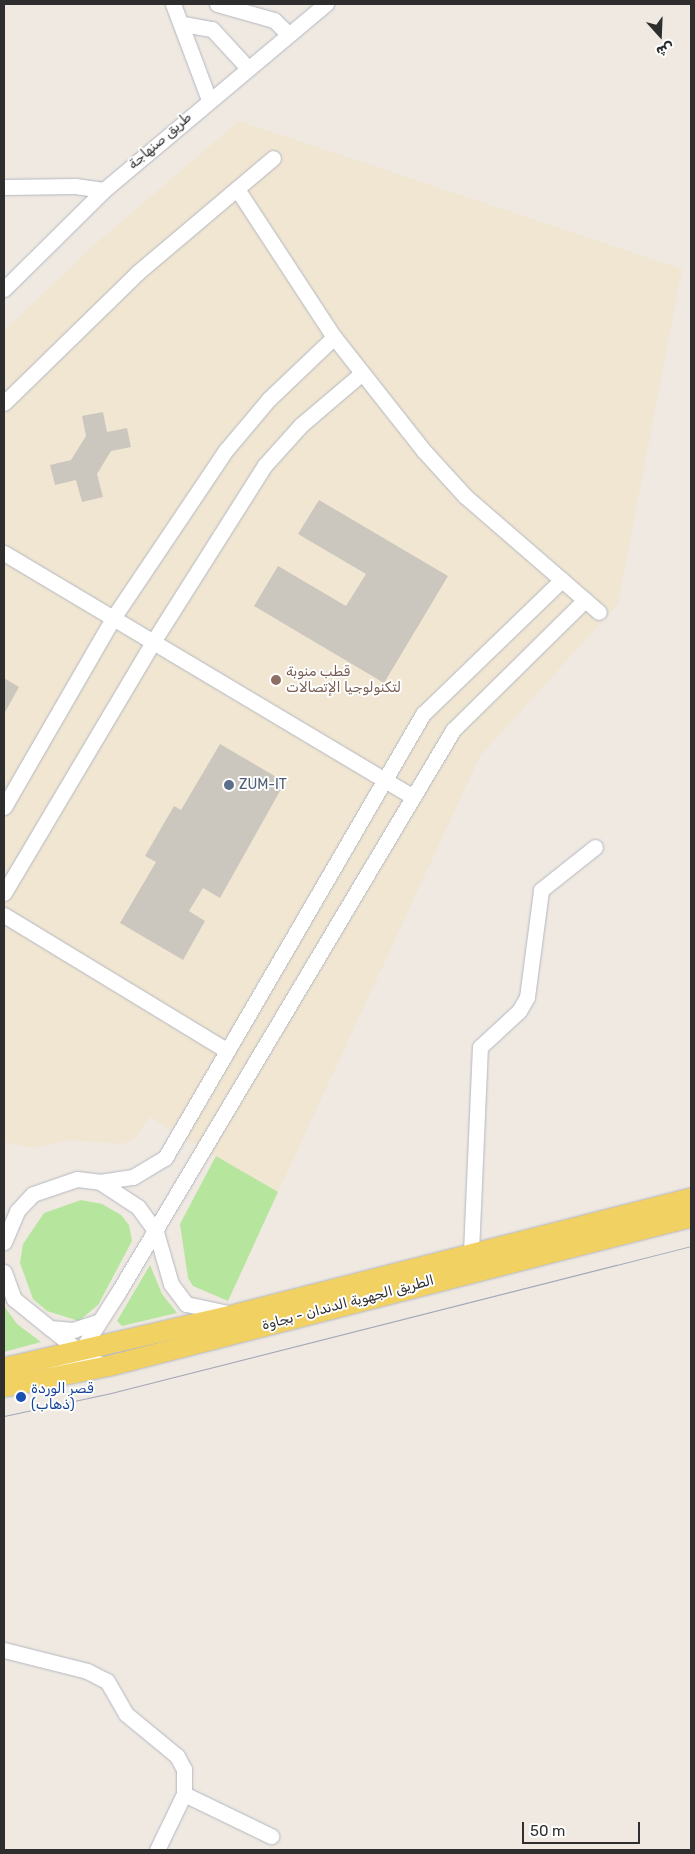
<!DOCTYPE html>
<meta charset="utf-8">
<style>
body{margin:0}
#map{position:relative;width:695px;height:1854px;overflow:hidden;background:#efe9e1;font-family:Rubik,"Noto Sans Arabic",sans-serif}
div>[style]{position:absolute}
.education>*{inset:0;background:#f0e6d1}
.green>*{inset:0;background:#b6e59e}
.building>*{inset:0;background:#cbc7bf}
.roads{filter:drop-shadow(0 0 1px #b4b7c1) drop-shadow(0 0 1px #b4b7c1)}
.minor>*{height:15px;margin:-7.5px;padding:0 7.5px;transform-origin:7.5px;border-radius:7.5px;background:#fff}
.major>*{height:20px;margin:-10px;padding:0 10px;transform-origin:10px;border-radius:10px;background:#f2d163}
.tram>*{height:1px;margin:-0.5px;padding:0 0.5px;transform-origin:0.5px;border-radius:0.5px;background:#a3a6b8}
.dots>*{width:14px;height:14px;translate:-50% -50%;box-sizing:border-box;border:2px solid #fff;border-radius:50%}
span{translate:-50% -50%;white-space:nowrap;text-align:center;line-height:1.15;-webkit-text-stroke:4px #fff;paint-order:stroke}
.street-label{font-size:14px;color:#2e2e2e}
.education-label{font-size:14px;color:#785e54}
.left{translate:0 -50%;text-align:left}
.service-label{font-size:14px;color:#4e5e75}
.transit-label{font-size:14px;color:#164399}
.frame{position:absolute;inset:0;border:5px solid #2e2e2e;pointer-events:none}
.north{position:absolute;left:635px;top:10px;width:50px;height:50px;-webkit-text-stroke:4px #fff;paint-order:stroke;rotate:160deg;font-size:14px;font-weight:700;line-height:20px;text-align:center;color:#2e2e2e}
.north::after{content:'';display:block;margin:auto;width:18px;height:22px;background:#2e2e2e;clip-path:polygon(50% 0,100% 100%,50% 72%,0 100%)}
.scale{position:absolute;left:522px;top:1822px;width:118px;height:22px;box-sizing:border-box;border:2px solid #2e2e2e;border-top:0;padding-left:6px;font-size:15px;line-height:18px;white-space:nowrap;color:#2e2e2e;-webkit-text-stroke:4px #fff;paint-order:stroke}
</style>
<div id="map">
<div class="education">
<i style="clip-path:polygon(239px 121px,682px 269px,618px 604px,480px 756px,278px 1192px,149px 1117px,136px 1138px,122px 1144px,69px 1140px,36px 1148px,4px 1142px,4px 331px,94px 245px)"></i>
</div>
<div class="green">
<i style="clip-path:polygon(216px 1156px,278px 1192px,228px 1301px,193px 1286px,188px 1278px,180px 1224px)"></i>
<i style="clip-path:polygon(81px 1200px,102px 1204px,121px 1215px,129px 1225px,132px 1241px,98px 1305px,79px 1321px,47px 1311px,33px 1299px,20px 1263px,23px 1244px,44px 1213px)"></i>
<i style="clip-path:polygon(150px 1265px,162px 1294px,177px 1313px,122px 1326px,117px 1321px)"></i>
<i style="clip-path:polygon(4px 1306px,17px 1324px,41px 1342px,4px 1352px)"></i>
</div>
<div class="building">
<i style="clip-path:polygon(103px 412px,107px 432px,127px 428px,131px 447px,111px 451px,97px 474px,103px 497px,82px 502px,76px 480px,55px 485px,50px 465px,71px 460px,86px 436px,82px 416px)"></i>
<i style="clip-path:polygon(319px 500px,448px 576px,384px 683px,254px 606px,278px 566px,346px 606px,366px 574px,298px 534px)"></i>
<i style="clip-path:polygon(4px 678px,19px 687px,4px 714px)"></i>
<i style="clip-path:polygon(220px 744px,285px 782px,220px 898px,203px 888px,189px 911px,205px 921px,183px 960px,120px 923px,156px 862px,145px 856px,174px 806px,181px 810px)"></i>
</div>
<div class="roads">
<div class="minor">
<i style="left:173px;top:4px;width:103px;rotate:69.4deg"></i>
<i style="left:217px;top:4px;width:59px;rotate:15.7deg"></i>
<i style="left:274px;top:20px;width:20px;rotate:45deg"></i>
<i style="left:183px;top:24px;width:29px;rotate:10deg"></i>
<i style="left:212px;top:29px;width:52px;rotate:47.4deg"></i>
<i style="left:4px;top:187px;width:71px;rotate:-0.8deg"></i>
<i style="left:75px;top:186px;width:29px;rotate:8deg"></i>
<i style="left:237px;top:189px;width:177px;rotate:56.8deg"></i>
<i style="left:334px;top:337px;width:145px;rotate:51.7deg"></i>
<i style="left:424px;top:451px;width:61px;rotate:47.7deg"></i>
<i style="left:465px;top:496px;width:177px;rotate:40.9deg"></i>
<i style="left:4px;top:289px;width:141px;rotate:-44.7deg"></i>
<i style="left:104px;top:190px;width:290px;rotate:-40deg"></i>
<i style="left:4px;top:403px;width:186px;rotate:-44.3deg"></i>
<i style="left:137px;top:273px;width:178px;rotate:-40.2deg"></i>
<i style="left:4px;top:553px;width:475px;rotate:30.8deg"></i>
<i style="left:4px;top:807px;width:218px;rotate:-60deg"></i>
<i style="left:113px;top:618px;width:202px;rotate:-56.1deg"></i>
<i style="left:226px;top:450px;width:67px;rotate:-49.9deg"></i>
<i style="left:269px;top:399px;width:90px;rotate:-43.6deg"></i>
<i style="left:4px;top:893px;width:292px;rotate:-59.3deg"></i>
<i style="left:153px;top:642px;width:209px;rotate:-57.7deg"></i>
<i style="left:265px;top:465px;width:54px;rotate:-48deg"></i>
<i style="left:301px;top:425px;width:80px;rotate:-40.4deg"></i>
<i style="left:4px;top:915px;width:260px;rotate:31.3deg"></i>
<i style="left:100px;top:1182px;width:33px;rotate:-9deg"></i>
<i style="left:133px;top:1177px;width:37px;rotate:-31deg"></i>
<i style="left:165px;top:1158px;width:514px;rotate:-59.84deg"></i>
<i style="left:423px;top:714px;width:193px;rotate:-44deg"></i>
<i style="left:4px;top:1242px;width:34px;rotate:-67deg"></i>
<i style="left:17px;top:1211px;width:23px;rotate:-47deg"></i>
<i style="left:33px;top:1194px;width:46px;rotate:-18.8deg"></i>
<i style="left:77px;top:1179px;width:23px;rotate:7deg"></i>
<i style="left:100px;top:1182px;width:45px;rotate:33.3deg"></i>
<i style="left:138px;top:1207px;width:31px;rotate:54deg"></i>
<i style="left:156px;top:1232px;width:54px;rotate:73.9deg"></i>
<i style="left:171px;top:1284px;width:25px;rotate:53deg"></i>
<i style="left:186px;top:1304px;width:43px;rotate:12.1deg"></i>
<i style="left:471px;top:1252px;width:205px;rotate:-87.5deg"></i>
<i style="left:480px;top:1047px;width:53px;rotate:-42.7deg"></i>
<i style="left:519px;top:1011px;width:16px;rotate:-60deg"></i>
<i style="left:527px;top:997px;width:108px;rotate:-82.5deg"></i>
<i style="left:541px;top:890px;width:69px;rotate:-38.5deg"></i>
<i style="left:4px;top:1272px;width:29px;rotate:70deg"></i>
<i style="left:14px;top:1299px;width:46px;rotate:38.9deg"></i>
<i style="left:50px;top:1328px;width:23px;rotate:5deg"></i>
<i style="left:73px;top:1330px;width:26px;rotate:-18deg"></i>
<i style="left:50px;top:1328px;width:53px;rotate:38.8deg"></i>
<i style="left:91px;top:1361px;width:19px;rotate:16deg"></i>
<i style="left:51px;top:1375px;width:37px;rotate:-38deg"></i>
<i style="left:80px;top:1352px;width:72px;rotate:-57.4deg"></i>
<i style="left:119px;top:1291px;width:653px;rotate:-59.23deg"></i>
<i style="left:453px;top:730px;width:185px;rotate:-44.6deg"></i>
<i style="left:4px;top:1650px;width:86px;rotate:14.2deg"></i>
<i style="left:87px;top:1671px;width:22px;rotate:27deg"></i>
<i style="left:107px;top:1681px;width:38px;rotate:60deg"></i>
<i style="left:126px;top:1714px;width:66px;rotate:39.5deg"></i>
<i style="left:177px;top:1756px;width:15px;rotate:62deg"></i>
<i style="left:184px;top:1769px;width:25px;rotate:90deg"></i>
<i style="left:184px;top:1794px;width:62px;rotate:115.7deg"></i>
<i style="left:184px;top:1794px;width:97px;rotate:25.8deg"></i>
</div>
<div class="major">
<i style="left:4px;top:1368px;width:239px;rotate:-13deg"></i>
<i style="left:237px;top:1314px;width:469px;rotate:-14.3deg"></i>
<i style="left:4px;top:1387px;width:107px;rotate:-11.3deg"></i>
<i style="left:109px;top:1366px;width:601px;rotate:-14.36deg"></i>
</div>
</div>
<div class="tram">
<i style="left:4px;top:1416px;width:105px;rotate:-12.1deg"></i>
<i style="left:107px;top:1394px;width:602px;rotate:-14.22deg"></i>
</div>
<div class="dots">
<i style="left:276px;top:680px;background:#8d6e63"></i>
<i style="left:229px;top:785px;background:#5c6f8a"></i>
<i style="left:21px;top:1397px;background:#1a4fb4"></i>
</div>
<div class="street-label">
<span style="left:160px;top:141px;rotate:-41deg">طريق صنهاجة</span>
<span style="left:348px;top:1303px;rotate:-15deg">الطريق الجهوية الدندان - بجاوة</span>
</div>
<div class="education-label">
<span class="left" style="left:286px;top:680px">قطب منوبة<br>لتكنولوجيا الإتصالات</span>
</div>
<div class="service-label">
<span class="left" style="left:239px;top:785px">ZUM-IT</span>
</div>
<div class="transit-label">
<span class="left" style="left:31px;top:1397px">قصر الوردة<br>(ذهاب)</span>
</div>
<div class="frame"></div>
<div class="north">ش</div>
<div class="scale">50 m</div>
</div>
